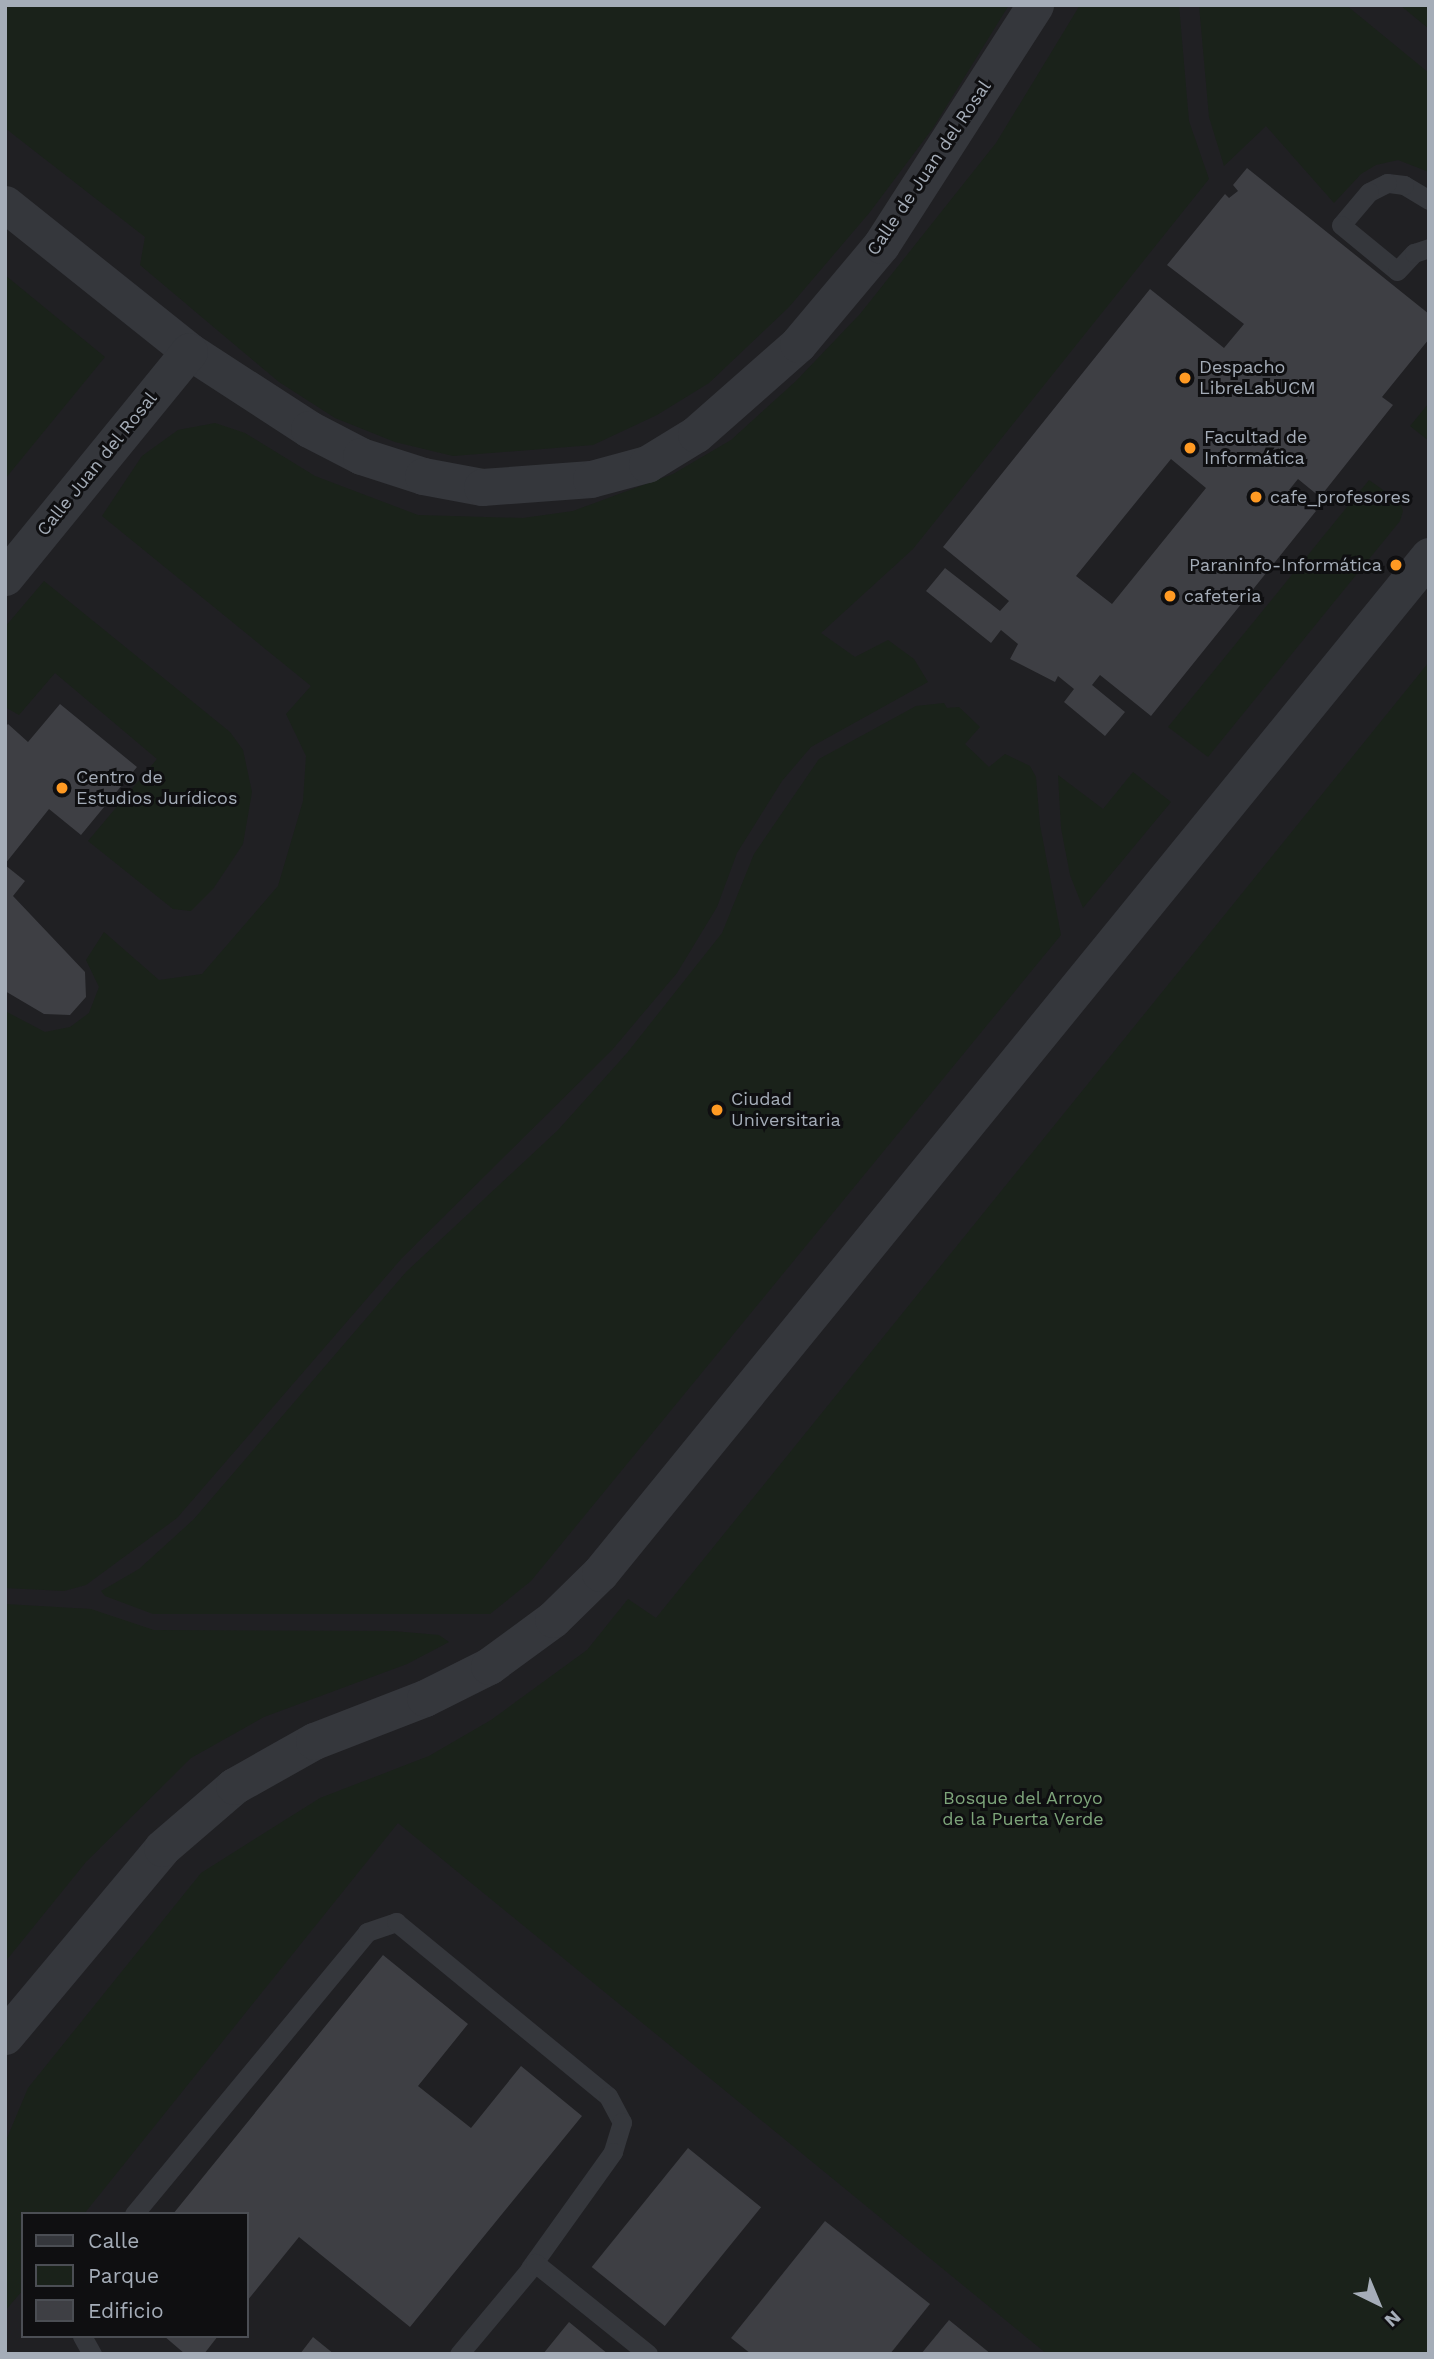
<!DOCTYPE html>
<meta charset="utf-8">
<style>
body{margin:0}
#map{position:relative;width:1434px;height:2359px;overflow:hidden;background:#141416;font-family:"Work Sans",sans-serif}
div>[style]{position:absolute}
.built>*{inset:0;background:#202023}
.green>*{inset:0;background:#1a221a}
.building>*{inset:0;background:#3e3f44;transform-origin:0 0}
.lane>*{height:19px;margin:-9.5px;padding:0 9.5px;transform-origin:9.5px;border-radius:9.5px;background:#35373c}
.street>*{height:37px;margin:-18.5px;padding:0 18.5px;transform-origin:18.5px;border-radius:18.5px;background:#35373c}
.dots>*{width:19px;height:19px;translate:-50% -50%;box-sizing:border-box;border:4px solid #0f0f11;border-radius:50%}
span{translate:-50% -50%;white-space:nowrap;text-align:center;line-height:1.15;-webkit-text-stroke:6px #0f0f11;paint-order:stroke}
.street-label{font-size:18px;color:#a5adb8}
.poi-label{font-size:18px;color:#a5adb8}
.left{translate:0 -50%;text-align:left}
.right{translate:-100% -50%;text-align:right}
.park-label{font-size:18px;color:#7da47a}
.frame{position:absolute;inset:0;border:7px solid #a5adb8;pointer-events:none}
.legend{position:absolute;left:21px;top:2212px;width:228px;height:126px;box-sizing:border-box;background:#0f0f11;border:2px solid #4b4e54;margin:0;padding:9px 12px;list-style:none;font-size:21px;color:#a5adb8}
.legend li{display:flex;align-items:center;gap:14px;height:35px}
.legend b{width:35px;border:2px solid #4b4e54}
.north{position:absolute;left:1343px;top:2268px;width:70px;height:70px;-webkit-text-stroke:5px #0f0f11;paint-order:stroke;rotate:137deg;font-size:19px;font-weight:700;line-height:28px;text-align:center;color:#a5adb8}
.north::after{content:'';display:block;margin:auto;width:24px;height:32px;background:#a5adb8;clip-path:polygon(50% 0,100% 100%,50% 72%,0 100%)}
</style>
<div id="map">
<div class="built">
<i style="clip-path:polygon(evenodd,5px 5px,1429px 5px,1429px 2354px,5px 2354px,5px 5px,23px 2214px,247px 2214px,247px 2336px,23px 2336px,23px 2214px)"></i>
</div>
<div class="green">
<i style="clip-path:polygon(5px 5px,1009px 5px,933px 128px,870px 212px,789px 307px,709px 383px,657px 415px,593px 445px,453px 456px,395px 442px,335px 418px,279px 382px,140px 265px,145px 237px,5px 128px)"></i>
<i style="clip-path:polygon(1080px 5px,1179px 5px,1189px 121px,1209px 179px,913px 549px,821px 633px,855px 657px,888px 640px,914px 659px,928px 682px,811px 747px,782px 781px,737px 853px,717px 907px,677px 973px,612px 1050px,402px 1258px,177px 1518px,86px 1585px,64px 1591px,5px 1588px,5px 1011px,45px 1032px,70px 1027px,89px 1013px,99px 987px,86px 960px,104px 932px,159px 980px,202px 974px,278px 886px,303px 801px,306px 756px,286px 714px,311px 686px,102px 516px,142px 456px,178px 430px,215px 423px,245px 433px,315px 476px,418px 515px,523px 518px,573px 511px,673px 474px,731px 440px,796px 381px,860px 314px,996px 143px)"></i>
<i style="clip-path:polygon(1199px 5px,1346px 5px,1429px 73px,1429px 172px,1398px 160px,1376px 165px,1361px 174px,1334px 203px,1266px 126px,1224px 166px,1209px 117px)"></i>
<i style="clip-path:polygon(1400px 5px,1429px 5px,1429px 29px)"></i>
<i style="clip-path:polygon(5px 275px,105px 357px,5px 479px)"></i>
<i style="clip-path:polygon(1429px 403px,1429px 441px,1410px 426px)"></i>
<i style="clip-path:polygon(1369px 480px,1400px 502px,1403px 511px,1400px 521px,1208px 757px,1168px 727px)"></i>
<i style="clip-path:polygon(44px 581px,230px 732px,243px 750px,252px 792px,243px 844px,213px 889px,191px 911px,173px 909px,88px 841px,157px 759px,55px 673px,19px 715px,5px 707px,5px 627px)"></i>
<i style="clip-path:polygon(1429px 662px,1429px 2354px,1047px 2354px,398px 1823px,84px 2214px,23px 2214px,23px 2290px,5px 2311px,5px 2143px,28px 2088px,201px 1873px,320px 1798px,429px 1756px,491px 1720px,587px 1650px,628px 1599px,656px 1618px)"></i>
<i style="clip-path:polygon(944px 703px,947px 708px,959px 707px,980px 727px,965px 744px,989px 767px,1005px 754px,1030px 766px,1036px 777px,1040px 825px,1061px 935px,531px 1581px,490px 1614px,153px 1614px,105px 1596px,101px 1591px,139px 1569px,194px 1519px,406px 1272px,558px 1130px,627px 1053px,722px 933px,754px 854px,819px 759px,916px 706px)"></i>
<i style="clip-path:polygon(1133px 772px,1171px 802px,1083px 908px,1070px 875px,1061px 828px,1058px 775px,1103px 809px)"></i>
<i style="clip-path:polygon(5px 1604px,91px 1609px,154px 1630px,393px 1631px,439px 1635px,449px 1642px,407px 1664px,264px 1717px,191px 1758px,86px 1862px,5px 1962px)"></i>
</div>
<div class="building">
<i style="clip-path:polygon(evenodd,1247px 168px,1429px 314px,1429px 339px,1382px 397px,1393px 405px,1320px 497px,1298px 479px,1289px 490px,1316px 511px,1151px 716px,1100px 675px,1092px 685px,1125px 712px,1105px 736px,1064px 702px,1074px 689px,1058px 676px,1055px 682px,1010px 659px,1018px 644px,1001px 630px,991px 643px,926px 591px,945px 568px,1000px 611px,1009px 601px,943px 547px,1150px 289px,1224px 348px,1244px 324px,1167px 265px,1225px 194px,1229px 198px,1238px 191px,1233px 185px,1247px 168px,1171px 459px,1206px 488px,1112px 604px,1076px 576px,1171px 459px)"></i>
<i style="clip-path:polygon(60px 704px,137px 767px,81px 835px,49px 809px,5px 864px,5px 727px,8px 724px,28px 742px)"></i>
<i style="clip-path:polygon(5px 865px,25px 881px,13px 896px,85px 972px,86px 997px,70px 1015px,44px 1014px,5px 991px)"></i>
<i style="clip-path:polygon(383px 1955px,468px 2024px,418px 2086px,471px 2128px,521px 2066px,582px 2116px,410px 2327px,299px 2237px,247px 2301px,247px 2214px,173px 2214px)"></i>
<i style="left:688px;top:2148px;width:94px;height:153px;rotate:39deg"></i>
<i style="clip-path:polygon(825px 2221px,930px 2304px,890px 2354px,751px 2354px,731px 2338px)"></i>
<i style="clip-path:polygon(949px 2320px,991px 2354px,921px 2354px)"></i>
<i style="clip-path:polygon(569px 2322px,608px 2354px,543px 2354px)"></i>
<i style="clip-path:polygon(164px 2336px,218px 2336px,204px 2354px,185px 2354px)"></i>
<i style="clip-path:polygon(313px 2337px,334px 2354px,300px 2354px)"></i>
</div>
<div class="lane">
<i style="left:1429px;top:200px;width:29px;rotate:-149deg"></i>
<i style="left:1404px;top:185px;width:17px;rotate:-173deg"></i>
<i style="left:1387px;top:183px;width:20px;rotate:153deg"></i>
<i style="left:1369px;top:192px;width:43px;rotate:130.3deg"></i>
<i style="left:1341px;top:225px;width:72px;rotate:39.4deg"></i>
<i style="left:1397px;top:271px;width:25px;rotate:-47deg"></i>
<i style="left:1414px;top:253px;width:16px;rotate:-18deg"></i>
<i style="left:134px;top:2214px;width:366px;rotate:-50.4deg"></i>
<i style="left:367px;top:1932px;width:31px;rotate:-19deg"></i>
<i style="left:396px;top:1922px;width:274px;rotate:39.4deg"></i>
<i style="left:608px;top:2096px;width:30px;rotate:62deg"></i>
<i style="left:622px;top:2122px;width:31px;rotate:107deg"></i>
<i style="left:613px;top:2152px;width:143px;rotate:125.6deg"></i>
<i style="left:82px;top:2336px;width:21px;rotate:61deg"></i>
<i style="left:459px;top:2354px;width:119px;rotate:-50.1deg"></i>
<i style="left:535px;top:2263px;width:145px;rotate:38.8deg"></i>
</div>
<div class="street">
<i style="left:5px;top:204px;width:236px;rotate:38.6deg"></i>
<i style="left:189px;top:351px;width:143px;rotate:33deg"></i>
<i style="left:309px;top:429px;width:59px;rotate:27.4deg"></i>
<i style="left:361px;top:456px;width:65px;rotate:17.9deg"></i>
<i style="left:423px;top:476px;width:60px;rotate:10.6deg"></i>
<i style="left:482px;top:487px;width:109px;rotate:-4.2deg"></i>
<i style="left:591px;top:479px;width:58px;rotate:-15deg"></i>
<i style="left:647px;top:464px;width:57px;rotate:-31.5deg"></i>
<i style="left:696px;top:434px;width:136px;rotate:-41.4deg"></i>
<i style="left:798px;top:344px;width:129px;rotate:-50deg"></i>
<i style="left:881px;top:245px;width:285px;rotate:-57.3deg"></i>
<i style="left:5px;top:577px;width:291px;rotate:-50.8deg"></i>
<i style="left:5px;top:2036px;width:245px;rotate:-50.1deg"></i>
<i style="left:162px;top:1848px;width:95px;rotate:-40.7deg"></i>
<i style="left:234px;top:1786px;width:92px;rotate:-29.4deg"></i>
<i style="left:314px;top:1741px;width:119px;rotate:-21.2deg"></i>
<i style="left:425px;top:1698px;width:72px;rotate:-26.6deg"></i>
<i style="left:489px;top:1666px;width:79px;rotate:-36.3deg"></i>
<i style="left:553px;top:1619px;width:66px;rotate:-44.4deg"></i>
<i style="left:600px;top:1573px;width:1312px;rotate:-50.82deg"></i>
</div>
<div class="dots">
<i style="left:1185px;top:378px;background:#ff9a23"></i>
<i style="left:1190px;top:448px;background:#ff9a23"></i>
<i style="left:1256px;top:497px;background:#ff9a23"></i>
<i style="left:1396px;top:565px;background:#ff9a23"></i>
<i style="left:1170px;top:596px;background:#ff9a23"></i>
<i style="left:62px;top:788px;background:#ff9a23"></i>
<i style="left:717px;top:1110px;background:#ff9a23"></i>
</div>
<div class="street-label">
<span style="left:929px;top:168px;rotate:-56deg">Calle de Juan del Rosal</span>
<span style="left:97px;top:464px;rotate:-51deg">Calle Juan del Rosal</span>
</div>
<div class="poi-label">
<span class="left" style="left:1199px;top:378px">Despacho<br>LibreLabUCM</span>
<span class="left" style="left:1204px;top:448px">Facultad de<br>Informática</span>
<span class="left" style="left:1270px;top:497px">cafe_profesores</span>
<span class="right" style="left:1382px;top:565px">Paraninfo-Informática</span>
<span class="left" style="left:1184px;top:596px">cafeteria</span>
<span class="left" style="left:76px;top:788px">Centro de<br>Estudios Jurídicos</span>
<span class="left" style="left:731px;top:1110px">Ciudad<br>Universitaria</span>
</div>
<div class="park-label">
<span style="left:1023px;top:1809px">Bosque del Arroyo<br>de la Puerta Verde</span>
</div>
<div class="frame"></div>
<ul class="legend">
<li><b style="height:9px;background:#35373c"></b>Calle</li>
<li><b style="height:19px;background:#1a221a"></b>Parque</li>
<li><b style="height:19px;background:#3e3f44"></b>Edificio</li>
</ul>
<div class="north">N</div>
</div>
